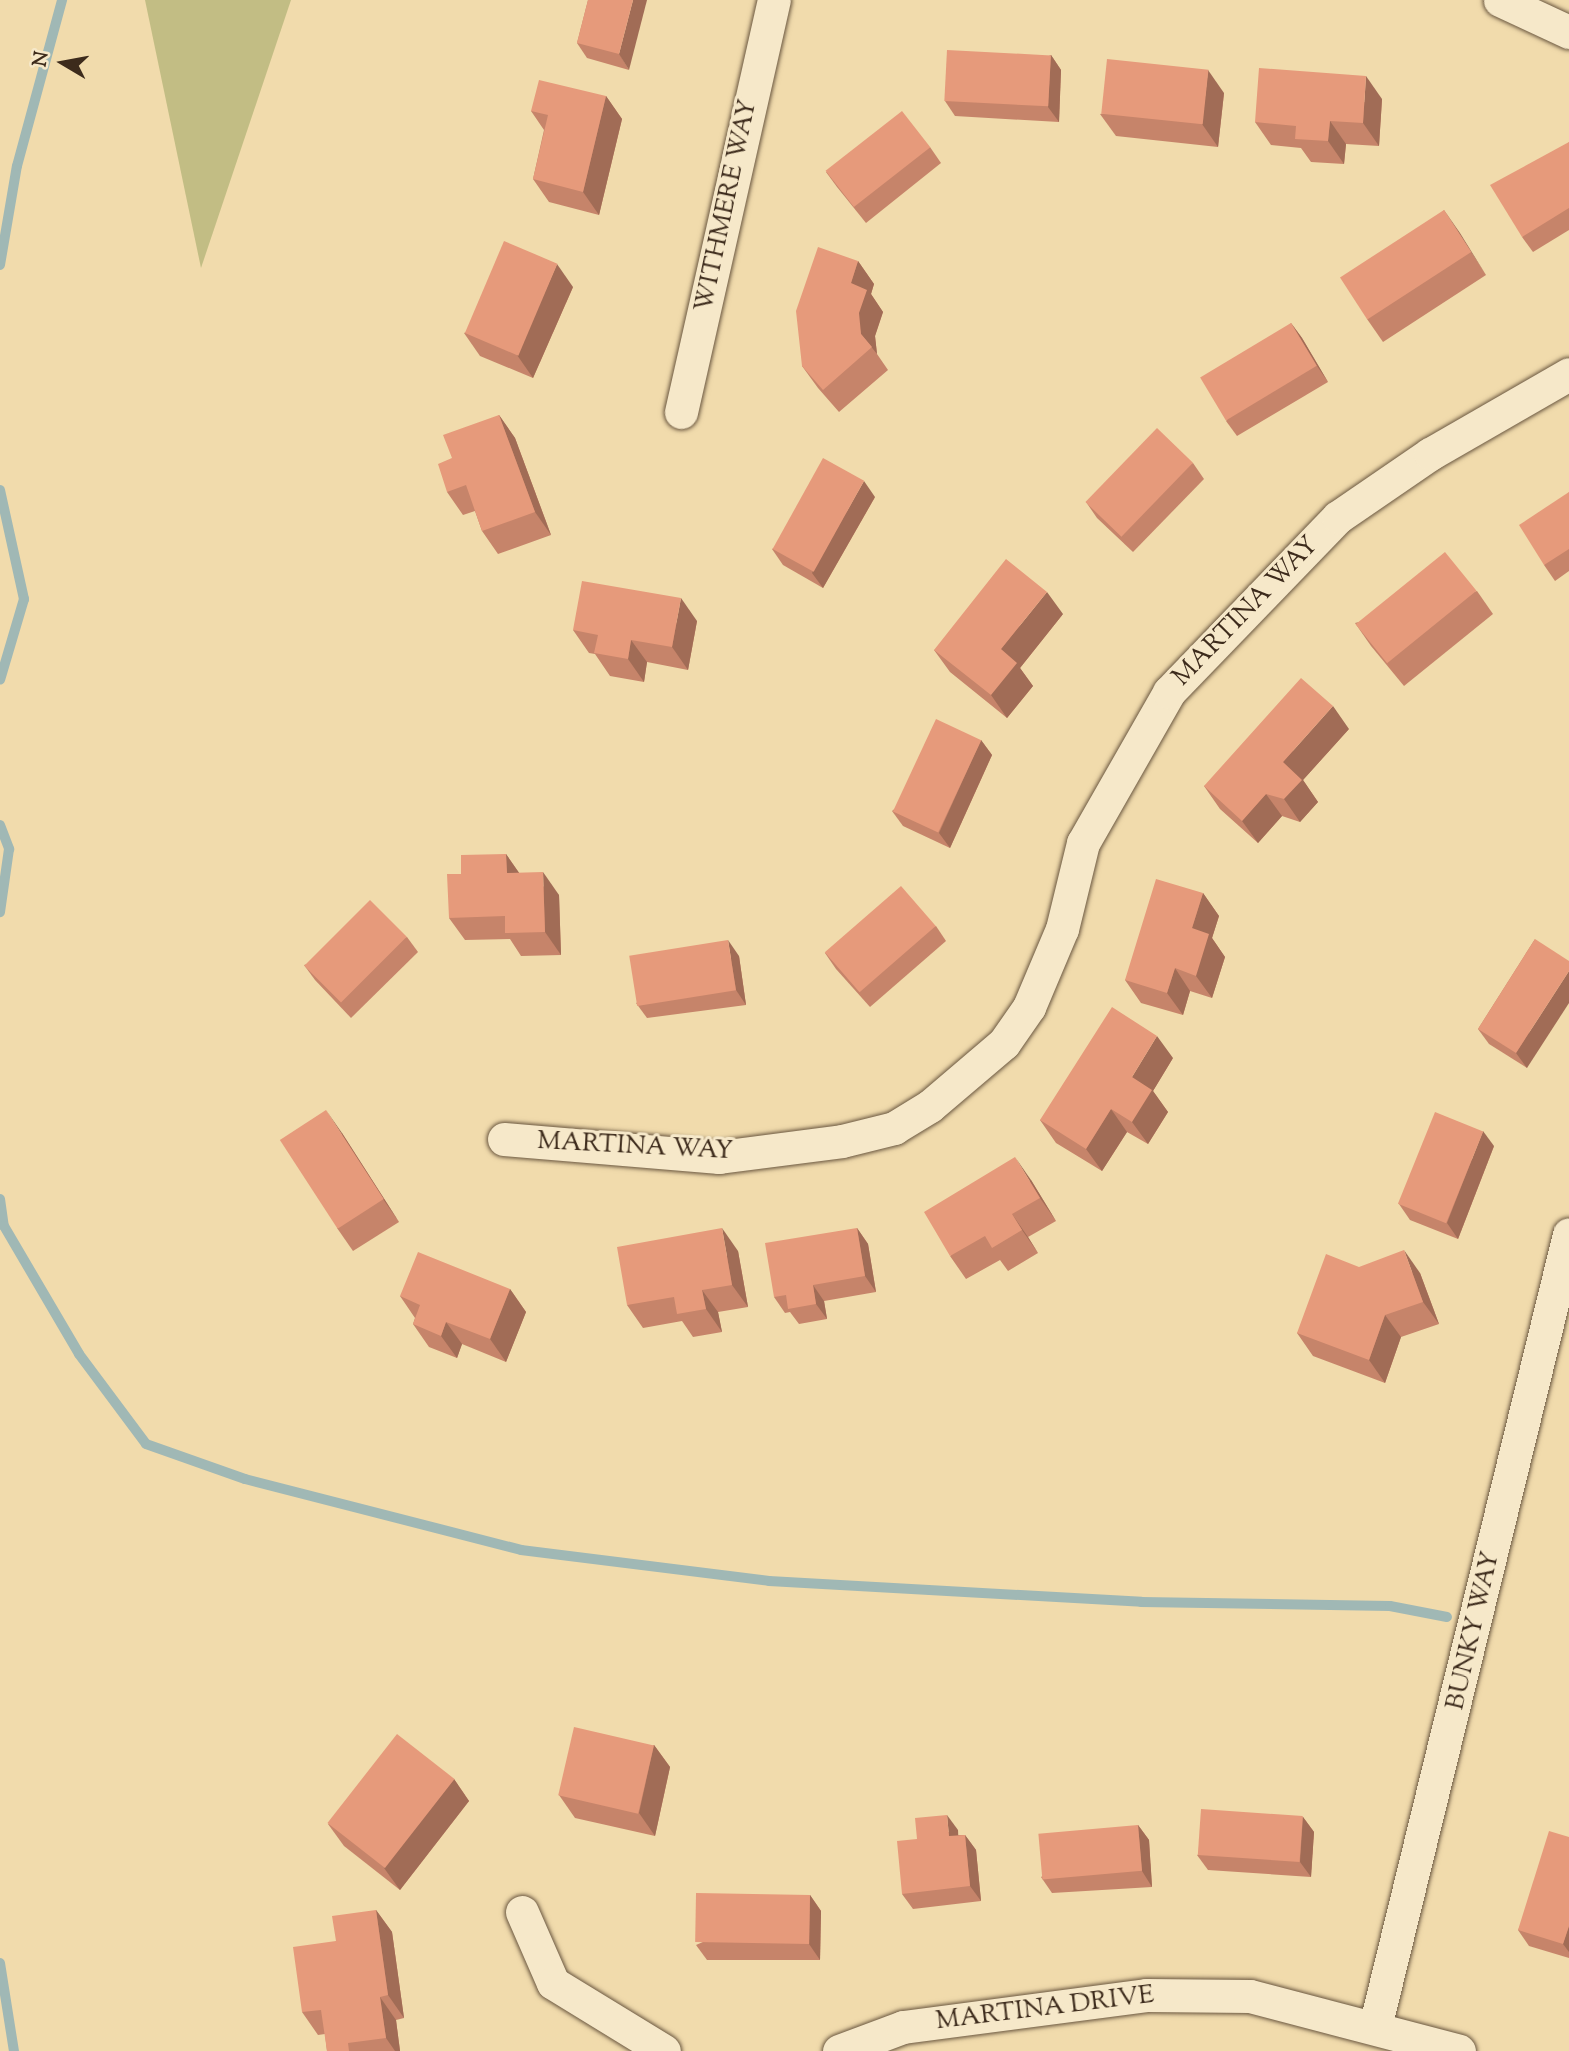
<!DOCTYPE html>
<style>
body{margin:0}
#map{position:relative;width:1569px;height:2051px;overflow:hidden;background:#f1dbac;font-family:"Sorts Mill Goudy",serif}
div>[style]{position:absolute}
.green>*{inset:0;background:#c2bd84}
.stream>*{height:10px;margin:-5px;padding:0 5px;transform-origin:5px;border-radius:5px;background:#a0b8b5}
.roads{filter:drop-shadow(0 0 2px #6a5740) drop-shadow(0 0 2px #6a5740)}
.minor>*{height:33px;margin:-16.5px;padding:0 16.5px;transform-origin:16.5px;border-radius:16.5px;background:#f6e8c9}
.wall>*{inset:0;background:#c6846a}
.shaded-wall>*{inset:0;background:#a16c56}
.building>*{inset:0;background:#e69a7b;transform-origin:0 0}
span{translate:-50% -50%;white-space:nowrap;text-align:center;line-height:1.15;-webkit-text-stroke:6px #f6e8c9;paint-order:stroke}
.street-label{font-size:26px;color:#3d2b1c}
.north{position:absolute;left:28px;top:28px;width:70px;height:70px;-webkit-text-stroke:5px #f6e8c9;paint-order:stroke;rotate:280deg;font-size:19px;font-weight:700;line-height:28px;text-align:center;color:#3d2b1c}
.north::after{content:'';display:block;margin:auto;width:24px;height:32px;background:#3d2b1c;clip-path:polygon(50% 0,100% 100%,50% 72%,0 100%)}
</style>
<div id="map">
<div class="green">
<i style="clip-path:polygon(145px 0,291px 0,201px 268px)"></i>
</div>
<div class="stream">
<i style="left:0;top:265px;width:100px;rotate:-80.3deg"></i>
<i style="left:17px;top:166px;width:172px;rotate:-74.8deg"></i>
<i style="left:0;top:490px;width:112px;rotate:77.6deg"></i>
<i style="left:24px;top:599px;width:84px;rotate:106.5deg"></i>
<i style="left:0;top:825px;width:26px;rotate:69deg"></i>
<i style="left:9px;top:849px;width:64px;rotate:98.1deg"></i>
<i style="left:0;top:1199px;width:27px;rotate:82deg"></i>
<i style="left:4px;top:1226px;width:148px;rotate:59.6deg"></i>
<i style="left:79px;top:1354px;width:112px;rotate:53.3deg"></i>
<i style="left:146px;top:1444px;width:105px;rotate:19.5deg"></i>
<i style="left:245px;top:1479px;width:285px;rotate:14.4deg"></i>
<i style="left:521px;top:1550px;width:250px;rotate:7.1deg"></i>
<i style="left:769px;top:1581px;width:373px;rotate:3.2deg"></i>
<i style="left:1141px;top:1602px;width:249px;rotate:0.9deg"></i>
<i style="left:1390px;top:1606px;width:58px;rotate:10.9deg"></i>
<i style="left:0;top:1963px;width:89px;rotate:81deg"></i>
</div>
<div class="roads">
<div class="minor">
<i style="left:1500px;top:0;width:76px;rotate:24.9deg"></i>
<i style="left:681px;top:412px;width:422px;rotate:-77.3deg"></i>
<i style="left:504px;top:1139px;width:216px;rotate:4.8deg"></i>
<i style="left:719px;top:1157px;width:124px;rotate:-7.4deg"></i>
<i style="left:842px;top:1141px;width:54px;rotate:-14deg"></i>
<i style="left:894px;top:1128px;width:42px;rotate:-31.4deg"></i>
<i style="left:930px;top:1106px;width:97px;rotate:-40.4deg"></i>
<i style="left:1004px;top:1043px;width:44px;rotate:-55.2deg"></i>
<i style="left:1029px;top:1007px;width:85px;rotate:-67.1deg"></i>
<i style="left:1062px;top:929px;width:89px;rotate:-76.3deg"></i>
<i style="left:1083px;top:843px;width:174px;rotate:-60.3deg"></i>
<i style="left:1169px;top:692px;width:243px;rotate:-46deg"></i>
<i style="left:1338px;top:517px;width:112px;rotate:-34.4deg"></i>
<i style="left:1430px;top:454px;width:160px;rotate:-29.9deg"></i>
<i style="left:522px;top:1912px;width:77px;rotate:66.4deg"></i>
<i style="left:553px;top:1983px;width:130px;rotate:31.5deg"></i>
<i style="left:1375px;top:2027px;width:816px;rotate:-76.25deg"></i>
<i style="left:839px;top:2051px;width:68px;rotate:-20.6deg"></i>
<i style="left:903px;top:2027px;width:245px;rotate:-7.5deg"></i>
<i style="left:1146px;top:1995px;width:104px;rotate:0.6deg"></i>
<i style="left:1250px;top:1996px;width:216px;rotate:14.7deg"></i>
</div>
</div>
<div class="wall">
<i style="clip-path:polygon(588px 0,629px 70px,587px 58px,577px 43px)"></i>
<i style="clip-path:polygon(1051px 55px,1061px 70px,1059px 122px,955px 116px,945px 101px)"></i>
<i style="clip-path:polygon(1224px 93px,1218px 147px,1116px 136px,1100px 114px)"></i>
<i style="clip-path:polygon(606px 96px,622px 119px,599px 215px,549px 202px,533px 179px,544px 130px,531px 111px)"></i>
<i style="clip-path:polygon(1382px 99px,1379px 146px,1346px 144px,1344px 164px,1311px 162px,1301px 148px,1271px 145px,1255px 122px)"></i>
<i style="clip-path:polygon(1569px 142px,1569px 230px,1533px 252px,1522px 237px)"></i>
<i style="clip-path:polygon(930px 147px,941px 163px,866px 223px,837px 187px,826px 172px)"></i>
<i style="clip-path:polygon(1444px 210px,1486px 275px,1383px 342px,1367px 319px)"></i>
<i style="clip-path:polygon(858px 261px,874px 284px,871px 294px,883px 312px,875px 336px,877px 354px,888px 370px,839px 412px,818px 388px,802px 366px)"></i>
<i style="clip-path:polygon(573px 287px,533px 378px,480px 356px,464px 333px)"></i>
<i style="clip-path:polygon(1291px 323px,1302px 338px,1328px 382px,1237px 436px,1226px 421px)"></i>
<i style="clip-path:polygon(499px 415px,515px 438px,551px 535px,498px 554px,482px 531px,475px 511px,463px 515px,447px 492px,452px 458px)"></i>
<i style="clip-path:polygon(1193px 463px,1204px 479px,1133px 552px,1097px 518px,1086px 502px)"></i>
<i style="clip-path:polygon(1569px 492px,1569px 571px,1555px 581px,1544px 565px)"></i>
<i style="clip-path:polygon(875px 497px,823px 588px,783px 565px,772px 549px)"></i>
<i style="clip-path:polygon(1477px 591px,1493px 614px,1404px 686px,1371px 646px,1355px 623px)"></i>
<i style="clip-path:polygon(1063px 614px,1020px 668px,1033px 686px,1007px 718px,950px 672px,934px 650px)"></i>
<i style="clip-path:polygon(697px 621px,688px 670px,647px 662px,644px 682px,610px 676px,595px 654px,589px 653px,573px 630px)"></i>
<i style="clip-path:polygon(1349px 729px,1303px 780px,1318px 802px,1300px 822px,1282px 816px,1258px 843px,1220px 809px,1204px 786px)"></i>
<i style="clip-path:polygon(981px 740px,992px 755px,950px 848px,903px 826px,892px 811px)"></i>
<i style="clip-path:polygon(506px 854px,519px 873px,559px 895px,561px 955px,521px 956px,510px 939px,465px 940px,449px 918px,461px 874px)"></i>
<i style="clip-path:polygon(1203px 893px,1219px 916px,1212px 938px,1225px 957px,1212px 998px,1190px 991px,1183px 1015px,1141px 1003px,1125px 980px)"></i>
<i style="clip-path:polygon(936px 926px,946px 941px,870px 1007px,836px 969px,825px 953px)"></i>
<i style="clip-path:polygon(407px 937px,418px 952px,351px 1018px,315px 980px,304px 965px)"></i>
<i style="clip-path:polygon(1535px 939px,1527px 1068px,1489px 1044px,1478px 1029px)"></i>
<i style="clip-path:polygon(739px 956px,746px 1005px,647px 1018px,636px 1003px)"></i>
<i style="clip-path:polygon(1173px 1058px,1153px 1091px,1168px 1112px,1148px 1144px,1127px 1132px,1102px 1171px,1056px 1143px,1040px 1120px)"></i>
<i style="clip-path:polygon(342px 1133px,399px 1222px,353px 1251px,337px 1228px)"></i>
<i style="clip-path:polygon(1494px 1146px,1458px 1239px,1410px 1220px,1399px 1204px)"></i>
<i style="clip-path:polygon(1031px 1180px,1056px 1221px,1028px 1237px,1038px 1253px,1008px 1271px,1000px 1260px,966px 1279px,950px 1256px)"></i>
<i style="clip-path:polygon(857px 1228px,868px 1244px,876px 1292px,824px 1301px,827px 1319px,799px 1324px,790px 1312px,785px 1313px,774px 1297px)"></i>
<i style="clip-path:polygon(738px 1251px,748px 1307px,718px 1312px,722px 1332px,693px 1337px,682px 1321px,643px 1328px,627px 1305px)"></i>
<i style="clip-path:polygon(1359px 1267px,1420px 1273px,1439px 1324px,1401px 1337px,1385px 1383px,1313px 1356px,1297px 1333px)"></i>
<i style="clip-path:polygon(510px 1289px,526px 1312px,506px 1362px,462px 1344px,457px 1358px,429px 1347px,413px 1324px,415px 1318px,400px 1296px)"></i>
<i style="clip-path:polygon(654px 1745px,670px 1767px,655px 1836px,575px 1818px,559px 1795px)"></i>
<i style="clip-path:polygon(454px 1779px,469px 1801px,400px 1890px,344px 1846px,328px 1824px)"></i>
<i style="clip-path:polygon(1303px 1817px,1314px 1832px,1311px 1877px,1208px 1870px,1197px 1855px)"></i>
<i style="clip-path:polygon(1138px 1825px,1149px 1840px,1152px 1887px,1052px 1893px,1041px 1877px)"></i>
<i style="clip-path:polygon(958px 1830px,958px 1835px,965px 1835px,976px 1850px,981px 1901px,913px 1909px,902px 1894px,917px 1839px)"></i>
<i style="clip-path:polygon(1569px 1837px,1569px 1958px,1529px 1946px,1518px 1930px)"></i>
<i style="clip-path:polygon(810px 1895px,821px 1911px,820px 1960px,707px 1960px,696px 1945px)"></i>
<i style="clip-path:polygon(376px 1910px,392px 1932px,404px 2018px,396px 2020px,400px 2051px,327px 2051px,325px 2034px,318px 2035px,302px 2012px,336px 1941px)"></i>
</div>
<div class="shaded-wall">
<i style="clip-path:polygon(633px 0,647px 0,629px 70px,619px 54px)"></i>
<i style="clip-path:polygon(1051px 55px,1061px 70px,1059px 122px,1048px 107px)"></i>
<i style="clip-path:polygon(1208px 70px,1224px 93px,1218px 147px,1202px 124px)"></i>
<i style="clip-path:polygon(1366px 76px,1382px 99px,1379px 146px,1363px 123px)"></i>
<i style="clip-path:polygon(606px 96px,622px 119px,599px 215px,583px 192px)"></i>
<i style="clip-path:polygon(1330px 121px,1346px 144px,1344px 164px,1328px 141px)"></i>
<i style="clip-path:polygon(1444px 210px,1460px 233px,1486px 275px,1471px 252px)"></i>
<i style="clip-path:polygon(858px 261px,874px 284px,871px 294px,883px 312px,875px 336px,877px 354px,861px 334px,851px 283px)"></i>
<i style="clip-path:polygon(557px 264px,573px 287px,533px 378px,517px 355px)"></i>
<i style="clip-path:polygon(1291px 323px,1302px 338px,1328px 382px,1317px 366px)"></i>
<i style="clip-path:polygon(499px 415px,515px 438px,551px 535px,535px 512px)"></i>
<i style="clip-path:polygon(864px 481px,875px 497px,823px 588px,812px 573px)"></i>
<i style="clip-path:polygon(1047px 592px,1063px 614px,1020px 668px,1033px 686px,1007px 718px,991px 695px,1001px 649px)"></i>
<i style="clip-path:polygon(681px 598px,697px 621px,688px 670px,672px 647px)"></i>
<i style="clip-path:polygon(631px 640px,647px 662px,644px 682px,628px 659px)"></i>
<i style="clip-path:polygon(1333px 706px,1349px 729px,1303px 780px,1318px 802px,1300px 822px,1284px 799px,1283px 762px)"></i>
<i style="clip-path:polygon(981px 740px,992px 755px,950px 848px,939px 833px)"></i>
<i style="clip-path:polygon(1266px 794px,1282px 816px,1258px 843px,1242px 821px)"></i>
<i style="clip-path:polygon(506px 854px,522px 877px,507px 873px)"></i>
<i style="clip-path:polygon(543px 872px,559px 895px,561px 955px,545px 932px)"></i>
<i style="clip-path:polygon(1203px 893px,1219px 916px,1212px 938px,1225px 957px,1212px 998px,1196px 976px,1192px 928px)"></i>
<i style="clip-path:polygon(728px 940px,739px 956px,746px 1005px,736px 990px)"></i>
<i style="clip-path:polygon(1175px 968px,1190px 991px,1183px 1015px,1167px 993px)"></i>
<i style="clip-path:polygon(1569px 971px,1569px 1003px,1527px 1068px,1516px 1053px)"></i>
<i style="clip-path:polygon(1157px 1036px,1173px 1058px,1153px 1091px,1168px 1112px,1148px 1144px,1132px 1122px,1132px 1077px)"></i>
<i style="clip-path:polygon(1111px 1109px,1127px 1132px,1102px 1171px,1086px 1149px)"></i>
<i style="clip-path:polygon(326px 1110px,342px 1133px,399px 1222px,383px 1199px)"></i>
<i style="clip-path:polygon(1483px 1131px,1494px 1146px,1458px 1239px,1447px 1223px)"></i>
<i style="clip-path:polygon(1015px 1157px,1031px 1180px,1056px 1221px,1040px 1198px)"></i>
<i style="clip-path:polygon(1012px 1214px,1028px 1237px,1038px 1253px,1022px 1230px)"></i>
<i style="clip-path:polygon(722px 1228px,738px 1251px,748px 1307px,732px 1285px)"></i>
<i style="clip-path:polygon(857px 1228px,868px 1244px,876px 1292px,865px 1276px)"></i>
<i style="clip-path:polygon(1404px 1250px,1420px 1273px,1439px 1324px,1423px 1302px)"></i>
<i style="clip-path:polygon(813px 1285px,824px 1301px,827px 1319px,816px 1304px)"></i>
<i style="clip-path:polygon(510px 1289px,526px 1312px,506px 1362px,490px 1339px)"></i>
<i style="clip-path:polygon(702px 1290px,718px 1312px,722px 1332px,706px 1309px)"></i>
<i style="clip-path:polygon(1385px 1315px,1401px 1337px,1385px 1383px,1369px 1360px)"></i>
<i style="clip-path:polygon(446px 1322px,462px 1344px,457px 1358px,441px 1336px)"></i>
<i style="clip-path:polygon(654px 1745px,670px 1767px,655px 1836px,639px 1813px)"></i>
<i style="clip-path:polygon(454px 1779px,469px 1801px,400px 1890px,384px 1868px)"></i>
<i style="clip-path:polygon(947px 1815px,958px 1830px,959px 1851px,949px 1836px)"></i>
<i style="clip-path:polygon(1303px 1817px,1314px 1832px,1311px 1877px,1300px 1862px)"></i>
<i style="clip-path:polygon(1138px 1825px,1149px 1840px,1152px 1887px,1142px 1871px)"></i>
<i style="clip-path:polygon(965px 1835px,976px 1850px,981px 1901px,970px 1886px)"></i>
<i style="clip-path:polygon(810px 1895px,821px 1911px,820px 1960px,809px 1944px)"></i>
<i style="clip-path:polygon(376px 1910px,392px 1932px,404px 2018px,388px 1995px)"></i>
<i style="clip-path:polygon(1569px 1926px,1569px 1952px,1563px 1944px)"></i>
<i style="clip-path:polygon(380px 1997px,396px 2020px,400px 2051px,395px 2051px,386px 2038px)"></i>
</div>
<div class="building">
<i style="clip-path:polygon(588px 0,633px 0,619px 54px,577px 43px)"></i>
<i style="left:947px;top:50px;width:104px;height:51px;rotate:3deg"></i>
<i style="left:1107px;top:59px;width:102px;height:55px;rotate:6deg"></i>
<i style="clip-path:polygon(1259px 68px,1366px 76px,1363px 123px,1330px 121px,1328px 141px,1295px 139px,1296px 126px,1255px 122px)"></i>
<i style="clip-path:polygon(539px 80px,606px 96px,583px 192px,533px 179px,548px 115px,531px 111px)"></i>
<i style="left:902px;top:111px;width:46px;height:97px;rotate:52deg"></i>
<i style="clip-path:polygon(1569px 142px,1569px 208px,1522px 237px,1490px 185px)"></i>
<i style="left:1444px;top:210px;width:50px;height:124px;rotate:57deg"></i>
<i style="left:504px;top:241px;width:58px;height:100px;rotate:23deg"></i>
<i style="clip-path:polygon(818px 247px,858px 261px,851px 283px,867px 290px,859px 313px,861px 334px,872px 347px,823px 390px,802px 366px,796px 311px)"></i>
<i style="left:1291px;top:323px;width:50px;height:106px;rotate:59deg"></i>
<i style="clip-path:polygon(499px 415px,535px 512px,482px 531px,466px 485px,447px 492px,438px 464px,452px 458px,443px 435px)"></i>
<i style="left:1157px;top:428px;width:50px;height:103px;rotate:44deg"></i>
<i style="left:823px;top:458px;width:47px;height:104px;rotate:29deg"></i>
<i style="clip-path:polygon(1569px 492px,1569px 549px,1544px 565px,1519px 525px)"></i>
<i style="left:1445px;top:552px;width:50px;height:115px;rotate:51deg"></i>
<i style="clip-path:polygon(1006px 559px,1047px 592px,1001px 649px,1017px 663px,991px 695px,934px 650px)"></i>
<i style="clip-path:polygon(582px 581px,681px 598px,672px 647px,631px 640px,628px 659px,594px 653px,598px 635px,573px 630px)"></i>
<i style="clip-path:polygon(1301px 678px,1333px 706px,1283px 762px,1302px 780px,1284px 799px,1266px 794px,1242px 821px,1204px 786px)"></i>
<i style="left:936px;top:719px;width:50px;height:102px;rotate:25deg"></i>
<i style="clip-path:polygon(506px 854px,507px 873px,543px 872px,545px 932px,505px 933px,505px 916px,449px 918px,447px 874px,461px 874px,461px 855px)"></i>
<i style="clip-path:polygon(1156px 879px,1203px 893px,1192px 928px,1209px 934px,1196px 976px,1175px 968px,1167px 993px,1125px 980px)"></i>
<i style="left:901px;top:886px;width:53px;height:101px;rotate:49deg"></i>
<i style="left:370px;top:900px;width:52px;height:93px;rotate:45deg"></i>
<i style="clip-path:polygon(1535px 939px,1569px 961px,1569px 971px,1516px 1053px,1478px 1029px)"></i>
<i style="left:728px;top:940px;width:51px;height:100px;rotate:81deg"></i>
<i style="clip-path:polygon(1112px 1007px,1157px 1036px,1132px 1077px,1152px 1090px,1132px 1122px,1111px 1109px,1086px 1149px,1040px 1120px)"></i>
<i style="left:326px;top:1110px;width:106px;height:55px;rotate:57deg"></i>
<i style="left:1435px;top:1112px;width:52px;height:99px;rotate:22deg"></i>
<i style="clip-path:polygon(1015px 1157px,1040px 1198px,1012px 1214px,1022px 1230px,992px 1248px,985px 1236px,950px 1256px,924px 1212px)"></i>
<i style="clip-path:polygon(722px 1228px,732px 1285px,702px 1290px,706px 1309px,677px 1314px,674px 1297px,627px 1305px,617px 1247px)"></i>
<i style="clip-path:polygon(857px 1228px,865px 1276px,813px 1285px,816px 1304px,788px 1309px,786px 1295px,774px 1297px,765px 1243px)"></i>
<i style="clip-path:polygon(1404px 1250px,1423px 1302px,1385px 1315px,1369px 1360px,1297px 1333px,1326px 1254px,1359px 1267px)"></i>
<i style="clip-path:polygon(418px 1252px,510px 1289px,490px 1339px,446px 1322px,441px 1336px,413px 1324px,420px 1305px,400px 1296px)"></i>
<i style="left:574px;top:1727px;width:82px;height:70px;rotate:13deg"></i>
<i style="left:397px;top:1734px;width:73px;height:113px;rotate:38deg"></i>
<i style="left:1201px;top:1809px;width:102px;height:46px;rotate:4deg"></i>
<i style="clip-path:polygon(947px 1815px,949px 1836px,965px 1835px,970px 1886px,902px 1894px,897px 1841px,917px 1839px,915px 1818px)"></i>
<i style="left:1138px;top:1825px;width:46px;height:100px;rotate:85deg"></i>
<i style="clip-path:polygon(1549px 1831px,1569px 1837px,1569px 1926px,1563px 1944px,1518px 1930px)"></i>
<i style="left:810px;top:1895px;width:49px;height:114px;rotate:91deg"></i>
<i style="clip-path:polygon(376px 1910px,388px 1995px,380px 1997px,386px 2038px,348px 2043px,349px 2051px,327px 2051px,321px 2010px,302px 2012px,293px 1947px,336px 1941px,332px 1916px)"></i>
</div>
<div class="street-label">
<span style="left:727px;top:206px;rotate:-78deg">WITHMERE WAY</span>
<span style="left:1246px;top:612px;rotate:-46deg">MARTINA WAY</span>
<span style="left:635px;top:1147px;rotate:3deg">MARTINA WAY</span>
<span style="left:1474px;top:1631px;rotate:-77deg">BUNKY WAY</span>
<span style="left:1045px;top:2009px;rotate:-7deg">MARTINA DRIVE</span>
</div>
<div class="north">N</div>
</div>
